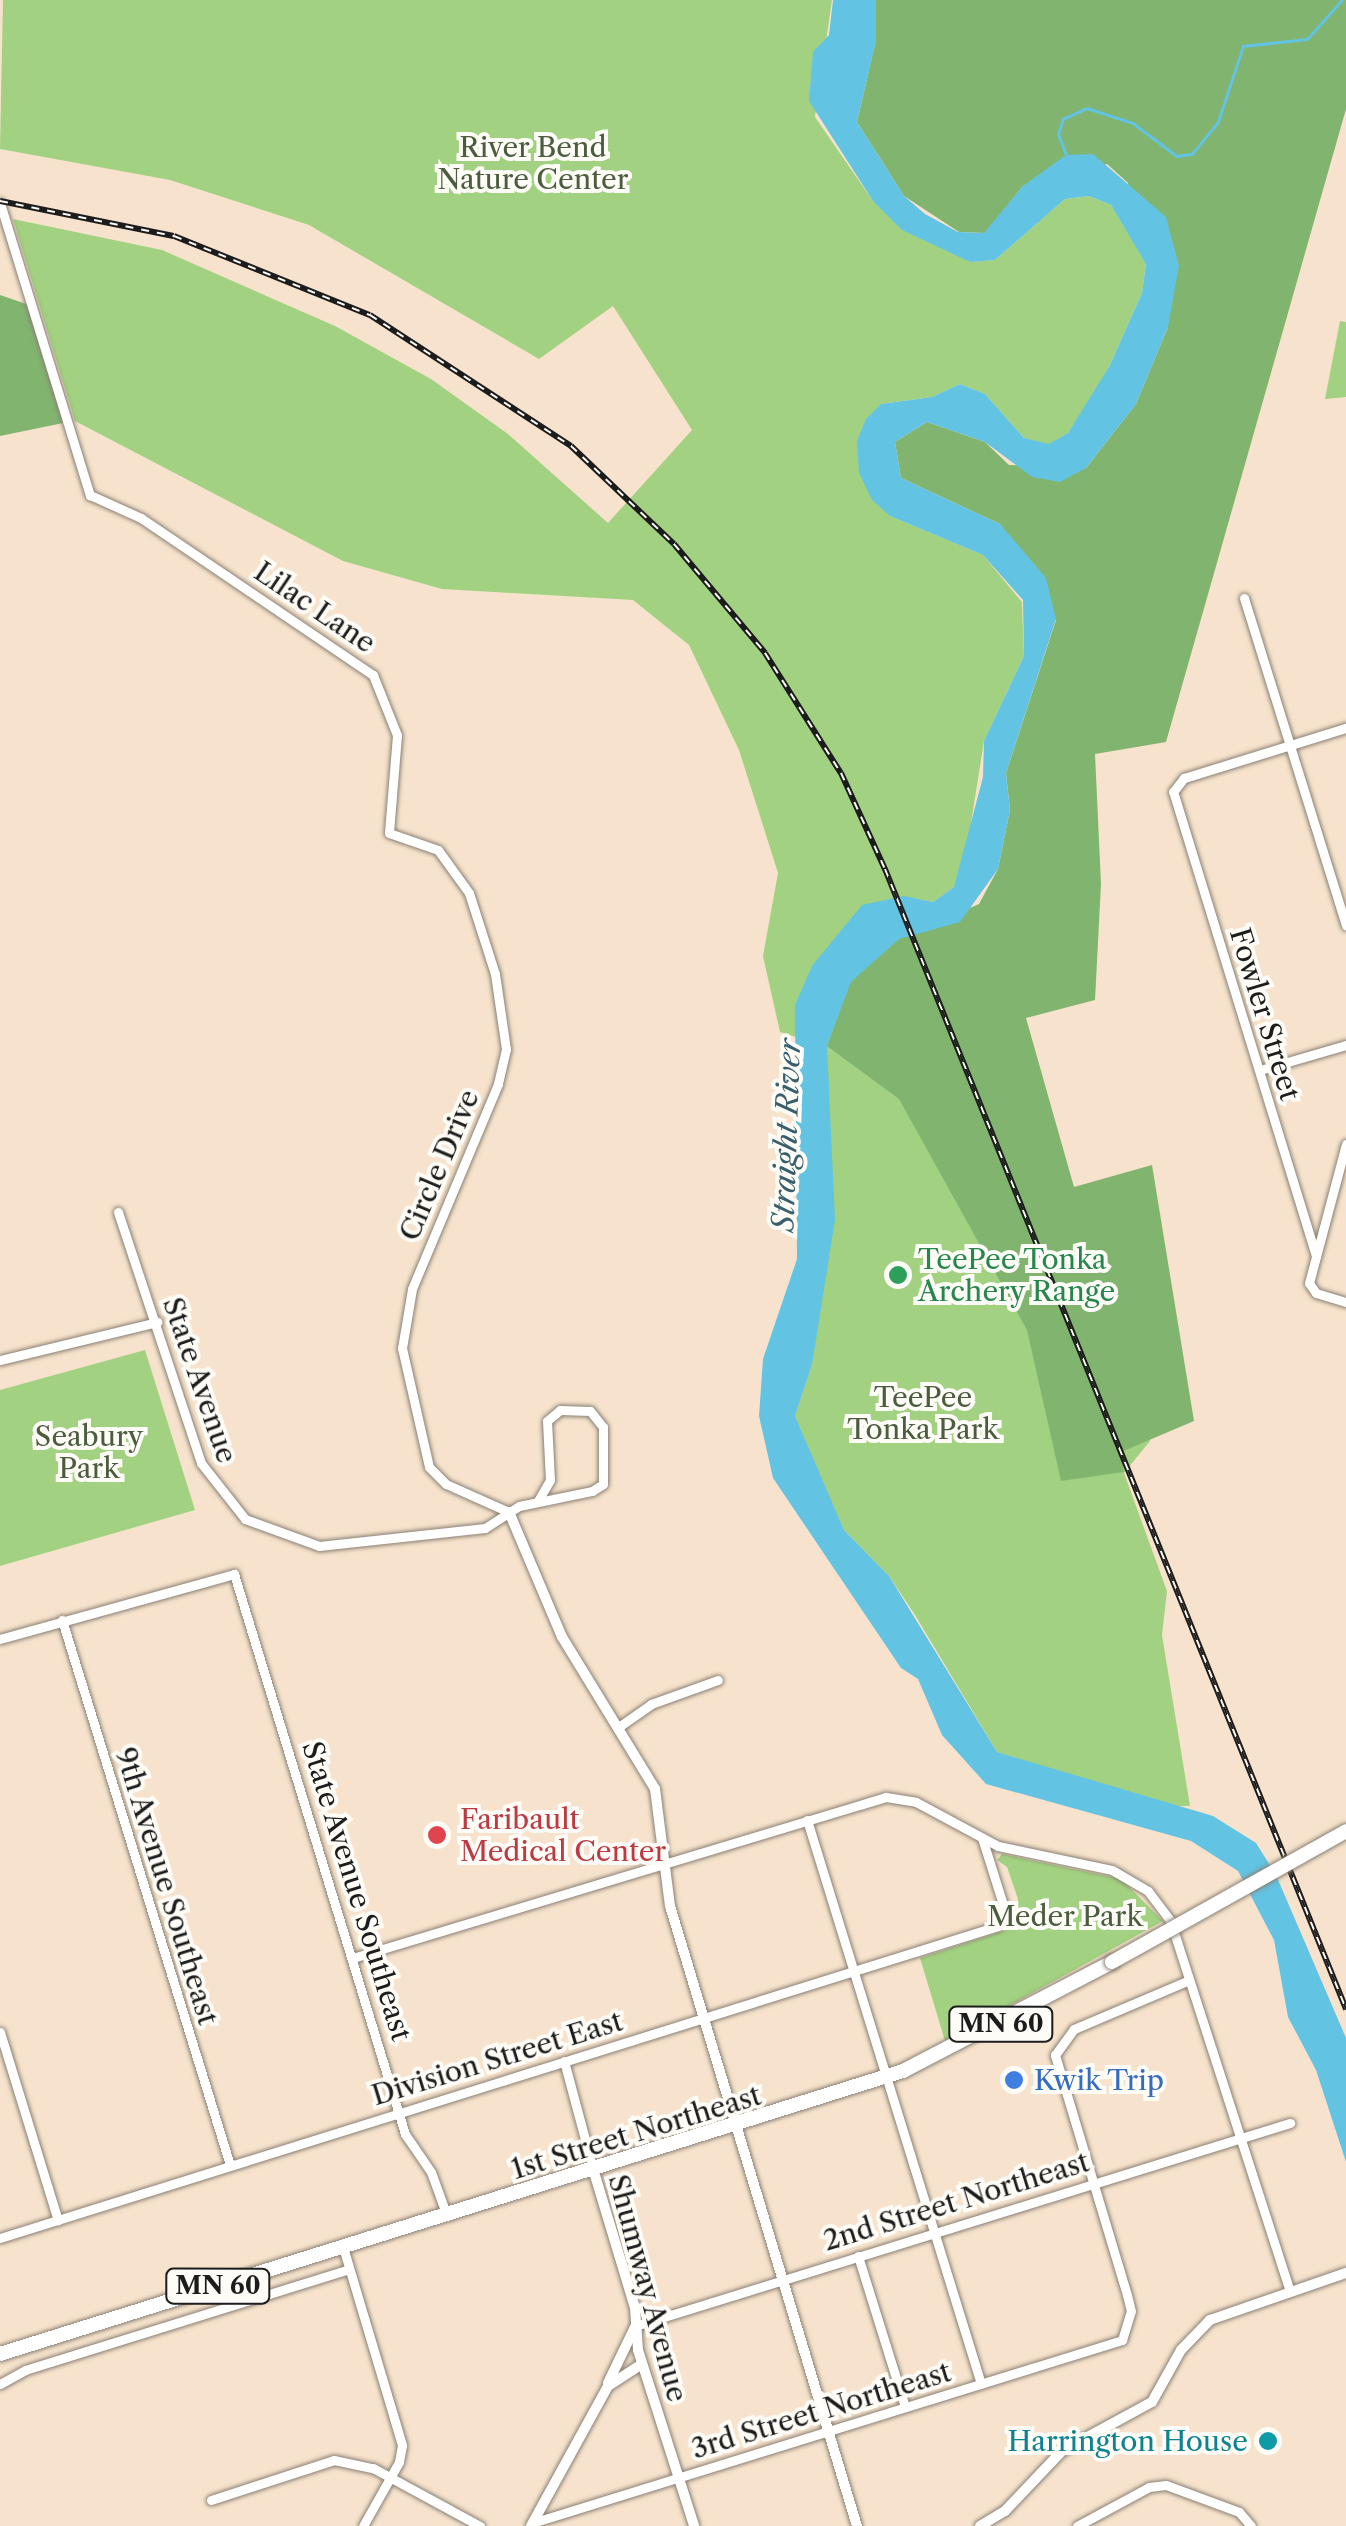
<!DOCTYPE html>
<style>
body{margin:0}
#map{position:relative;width:1346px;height:2526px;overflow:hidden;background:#f7e3cd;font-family:"Libre Caslon Text",serif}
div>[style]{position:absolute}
.green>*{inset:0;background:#a2d281}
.forest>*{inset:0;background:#81b46f}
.water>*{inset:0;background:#63c3e2}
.stream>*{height:2.5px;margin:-1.25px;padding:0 1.25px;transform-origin:1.25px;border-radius:1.25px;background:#63c3e2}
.roads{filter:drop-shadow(0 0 2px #8a8074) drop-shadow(0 0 2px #8a8074)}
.minor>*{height:9px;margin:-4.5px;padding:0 4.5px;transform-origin:4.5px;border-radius:4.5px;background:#fff}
.tertiary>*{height:10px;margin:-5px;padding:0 5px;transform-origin:5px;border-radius:5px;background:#fff}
.primary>*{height:14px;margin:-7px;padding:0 7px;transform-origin:7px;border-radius:7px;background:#fff}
.rail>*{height:6px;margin-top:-3px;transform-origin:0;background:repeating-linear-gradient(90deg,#fdfcf7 0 8px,#1c1c1c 0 16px);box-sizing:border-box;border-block:2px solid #1c1c1c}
.bridges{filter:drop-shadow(0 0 2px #8a8074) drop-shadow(0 0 2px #8a8074)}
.primary-bridge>*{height:14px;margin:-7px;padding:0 7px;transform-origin:7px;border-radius:7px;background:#fff}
.dots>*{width:28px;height:28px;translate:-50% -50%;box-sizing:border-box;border:5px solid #fdfcf7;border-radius:50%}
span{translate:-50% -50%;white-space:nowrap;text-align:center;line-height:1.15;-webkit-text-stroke:8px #fdfcf7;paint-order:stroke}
.shield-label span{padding:2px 8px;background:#fdfcf7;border:2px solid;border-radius:8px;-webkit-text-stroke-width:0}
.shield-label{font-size:25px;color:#1c1c1c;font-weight:700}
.park-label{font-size:28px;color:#4b5c3f}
.street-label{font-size:28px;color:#1c1c1c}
.leisure-label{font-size:28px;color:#27864d}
.left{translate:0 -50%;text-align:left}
.health-label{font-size:28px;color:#be3a42}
.shop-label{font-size:28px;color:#366cbe}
.culture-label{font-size:28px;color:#0d838f}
.right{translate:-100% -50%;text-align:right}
.water-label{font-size:30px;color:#385f6b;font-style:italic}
</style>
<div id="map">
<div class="green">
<i style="clip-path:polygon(3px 0,832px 0,815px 117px,873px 201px,970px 262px,995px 260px,1065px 199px,1089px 196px,1111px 205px,1146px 263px,1142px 293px,1100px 387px,1068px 433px,1049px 445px,1024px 438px,985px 394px,960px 384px,932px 397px,881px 404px,890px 516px,983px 555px,1022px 602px,1024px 656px,984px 741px,965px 861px,954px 887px,933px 902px,906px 897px,1070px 1241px,1150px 1441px,1124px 1473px,1167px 1591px,1162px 1635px,1190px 1806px,1163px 1806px,997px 1752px,915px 1615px,889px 1576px,844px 1530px,826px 1491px,795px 1416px,812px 1365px,818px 1309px,827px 1047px,780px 1032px,763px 956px,778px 873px,739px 750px,689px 645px,633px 600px,442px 589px,343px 561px,75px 421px,13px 219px,162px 250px,335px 326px,431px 379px,508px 434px,608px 523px,692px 430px,613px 306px,539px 359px,309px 225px,170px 180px,0 149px)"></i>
<i style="clip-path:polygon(1340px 321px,1346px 322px,1346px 397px,1325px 399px)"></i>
<i style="clip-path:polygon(145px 1350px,195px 1510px,0 1566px,0 1390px)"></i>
<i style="clip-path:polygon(1002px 1854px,1121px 1879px,1163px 1921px,945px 2041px,920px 1958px,1009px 1929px,1018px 1899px,1007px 1867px,997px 1860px)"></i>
</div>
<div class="forest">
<i style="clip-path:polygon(876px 0,1346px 0,1346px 109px,1166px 742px,1095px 754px,1101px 884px,1095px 1000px,1026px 1018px,1074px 1187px,1152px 1165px,1194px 1421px,1121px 1452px,1124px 1472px,1061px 1481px,1027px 1330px,899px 1099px,827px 1046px,850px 982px,899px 939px,979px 904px,998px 869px,1010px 810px,1006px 773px,1056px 620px,1000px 524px,901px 478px,895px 442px,927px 422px,985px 442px,1009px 465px,1086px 468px,1136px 404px,1168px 327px,1128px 183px,1107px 164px,1023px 186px,985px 233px,959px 232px,904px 196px,857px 122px,876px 40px)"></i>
<i style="clip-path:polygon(0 295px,32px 306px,68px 422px,0 436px)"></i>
</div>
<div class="water">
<i style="clip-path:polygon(833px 0,876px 0,876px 41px,857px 122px,904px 196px,925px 214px,958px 232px,984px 233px,1023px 186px,1066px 155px,1093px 154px,1166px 217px,1179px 266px,1168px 327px,1136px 404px,1086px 468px,1060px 482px,1032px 477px,985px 442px,927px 422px,895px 442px,901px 478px,1000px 524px,1046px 578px,1056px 619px,1006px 773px,1010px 810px,998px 869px,960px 922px,899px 939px,851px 982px,827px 1046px,835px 1220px,812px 1365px,795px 1416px,844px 1530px,889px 1576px,997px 1752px,1213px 1816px,1256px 1843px,1276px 1875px,1346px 2038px,1346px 2162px,1316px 2070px,1288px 2017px,1274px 1940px,1238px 1871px,1191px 1841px,986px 1784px,942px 1735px,918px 1679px,901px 1668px,773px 1478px,759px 1416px,763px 1359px,797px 1259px,795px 1005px,812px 966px,862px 905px,904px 896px,933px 902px,954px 887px,983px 777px,984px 741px,1024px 656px,1023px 600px,983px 555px,890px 516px,872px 500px,859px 473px,857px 441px,866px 419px,881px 404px,932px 397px,960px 384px,985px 394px,1024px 438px,1049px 444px,1068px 433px,1109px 367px,1142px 293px,1146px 264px,1111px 205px,1089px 196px,1065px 199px,995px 260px,970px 262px,902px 230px,873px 201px,809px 101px,813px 52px,829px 35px)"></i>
</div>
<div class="stream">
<i style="left:1066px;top:155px;width:22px;rotate:-111deg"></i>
<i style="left:1058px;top:134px;width:16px;rotate:-72deg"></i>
<i style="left:1063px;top:119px;width:26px;rotate:-25deg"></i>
<i style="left:1087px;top:108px;width:48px;rotate:18.1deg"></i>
<i style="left:1133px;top:123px;width:55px;rotate:36.9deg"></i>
<i style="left:1177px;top:156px;width:15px;rotate:-8deg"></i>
<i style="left:1192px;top:154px;width:41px;rotate:-50.9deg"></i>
<i style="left:1218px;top:122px;width:80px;rotate:-71.8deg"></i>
<i style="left:1243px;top:46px;width:64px;rotate:-6.2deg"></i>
<i style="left:1307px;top:39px;width:52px;rotate:-48.1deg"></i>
</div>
<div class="roads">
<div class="minor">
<i style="left:0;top:203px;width:306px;rotate:72.9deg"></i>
<i style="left:90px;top:495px;width:56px;rotate:24.3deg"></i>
<i style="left:141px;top:518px;width:280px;rotate:34.1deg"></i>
<i style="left:373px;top:675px;width:65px;rotate:68.2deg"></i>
<i style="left:397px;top:735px;width:98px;rotate:94.7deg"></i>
<i style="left:389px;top:833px;width:52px;rotate:19.1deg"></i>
<i style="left:438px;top:850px;width:53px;rotate:54.2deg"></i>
<i style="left:469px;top:893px;width:85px;rotate:72.2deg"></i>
<i style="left:495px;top:974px;width:76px;rotate:81.7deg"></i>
<i style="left:506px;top:1049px;width:36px;rotate:103deg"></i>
<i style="left:498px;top:1084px;width:222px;rotate:112.8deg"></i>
<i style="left:412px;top:1289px;width:60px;rotate:99.6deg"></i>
<i style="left:402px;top:1348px;width:122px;rotate:77.2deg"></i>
<i style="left:429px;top:1467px;width:24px;rotate:45deg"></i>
<i style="left:446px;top:1484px;width:69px;rotate:24deg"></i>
<i style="left:1244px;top:598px;width:343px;rotate:72.7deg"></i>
<i style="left:1260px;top:1070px;width:90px;rotate:-16.2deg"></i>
<i style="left:1346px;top:1144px;width:144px;rotate:104.9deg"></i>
<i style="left:1309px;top:1283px;width:12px;rotate:55deg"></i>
<i style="left:1316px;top:1293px;width:31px;rotate:17deg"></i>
<i style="left:118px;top:1212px;width:264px;rotate:71.7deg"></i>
<i style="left:201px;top:1463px;width:71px;rotate:51.8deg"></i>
<i style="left:245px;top:1519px;width:79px;rotate:20deg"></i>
<i style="left:319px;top:1546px;width:167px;rotate:-6.2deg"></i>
<i style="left:485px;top:1528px;width:40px;rotate:-32.9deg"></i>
<i style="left:519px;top:1506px;width:75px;rotate:-11.6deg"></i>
<i style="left:592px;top:1491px;width:13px;rotate:-32deg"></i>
<i style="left:603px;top:1484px;width:57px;rotate:-90deg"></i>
<i style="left:603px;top:1427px;width:21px;rotate:-129deg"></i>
<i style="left:590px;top:1411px;width:30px;rotate:-178deg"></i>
<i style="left:560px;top:1410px;width:17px;rotate:140deg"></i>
<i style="left:547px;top:1421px;width:59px;rotate:87.1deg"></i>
<i style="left:550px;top:1480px;width:24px;rotate:120deg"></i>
<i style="left:1316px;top:1256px;width:486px;rotate:-107.1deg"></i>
<i style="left:1173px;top:792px;width:18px;rotate:-52deg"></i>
<i style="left:1184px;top:778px;width:170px;rotate:-17.2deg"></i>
<i style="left:0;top:1360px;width:162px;rotate:-13.6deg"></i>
<i style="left:62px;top:1620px;width:570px;rotate:72.87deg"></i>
<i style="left:0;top:1639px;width:243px;rotate:-15.5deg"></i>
<i style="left:234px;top:1574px;width:586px;rotate:73.02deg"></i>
<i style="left:405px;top:2134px;width:46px;rotate:55.6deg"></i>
<i style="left:431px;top:2172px;width:47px;rotate:70deg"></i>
<i style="left:620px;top:1726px;width:38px;rotate:-35deg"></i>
<i style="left:651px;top:1704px;width:71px;rotate:-19.7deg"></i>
<i style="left:807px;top:1820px;width:590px;rotate:72.85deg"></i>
<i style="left:356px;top:1957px;width:554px;rotate:-16.8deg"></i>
<i style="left:886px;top:1797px;width:30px;rotate:9deg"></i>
<i style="left:916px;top:1802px;width:93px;rotate:28.2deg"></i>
<i style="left:998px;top:1846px;width:116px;rotate:11.9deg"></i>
<i style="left:1112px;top:1870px;width:42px;rotate:30.3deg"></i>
<i style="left:1148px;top:1891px;width:36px;rotate:53deg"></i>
<i style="left:1170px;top:1920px;width:390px;rotate:72.1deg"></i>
<i style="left:0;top:2032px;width:197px;rotate:72.9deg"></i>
<i style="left:564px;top:2061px;width:112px;rotate:75deg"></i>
<i style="left:0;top:2238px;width:1046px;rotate:-17.36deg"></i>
<i style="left:998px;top:1926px;width:14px;rotate:-56deg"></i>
<i style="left:1006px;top:1914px;width:80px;rotate:-107.5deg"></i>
<i style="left:343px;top:2247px;width:207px;rotate:73.4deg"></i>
<i style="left:402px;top:2445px;width:17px;rotate:100deg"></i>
<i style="left:399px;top:2462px;width:73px;rotate:119.4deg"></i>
<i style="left:858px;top:2256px;width:158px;rotate:72.7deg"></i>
<i style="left:635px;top:2326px;width:686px;rotate:-17.22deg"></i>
<i style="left:0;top:2384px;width:29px;rotate:-29deg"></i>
<i style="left:25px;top:2370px;width:339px;rotate:-17.3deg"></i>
<i style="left:211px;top:2500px;width:129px;rotate:-18deg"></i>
<i style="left:334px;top:2460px;width:40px;rotate:12deg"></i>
<i style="left:373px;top:2468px;width:122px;rotate:28.5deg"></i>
<i style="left:532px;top:2523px;width:618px;rotate:-17.23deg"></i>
<i style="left:1122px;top:2340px;width:30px;rotate:-73deg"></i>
<i style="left:1131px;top:2311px;width:16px;rotate:-104deg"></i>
<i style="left:1127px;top:2295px;width:251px;rotate:-106.7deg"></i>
<i style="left:1055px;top:2055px;width:32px;rotate:-54deg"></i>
<i style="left:1074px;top:2029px;width:123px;rotate:-23deg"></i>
<i style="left:1077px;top:2526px;width:82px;rotate:-28.4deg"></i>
<i style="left:1149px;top:2487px;width:17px;rotate:-7deg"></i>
<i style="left:1166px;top:2485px;width:78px;rotate:20.3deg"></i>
<i style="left:1239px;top:2512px;width:18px;rotate:49deg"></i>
</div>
<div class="tertiary">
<i style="left:509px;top:1512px;width:136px;rotate:67deg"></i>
<i style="left:562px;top:1637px;width:178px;rotate:58.5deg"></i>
<i style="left:655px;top:1789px;width:118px;rotate:82.7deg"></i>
<i style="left:670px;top:1906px;width:648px;rotate:73.22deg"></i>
<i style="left:594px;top:2172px;width:142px;rotate:73.2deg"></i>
<i style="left:635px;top:2308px;width:42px;rotate:85.9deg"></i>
<i style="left:638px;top:2350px;width:185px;rotate:72.3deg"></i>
<i style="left:608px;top:2383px;width:62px;rotate:-64.3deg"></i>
<i style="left:531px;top:2526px;width:160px;rotate:-61.2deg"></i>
<i style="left:608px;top:2386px;width:40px;rotate:-32.9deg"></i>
<i style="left:980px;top:2526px;width:29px;rotate:-31deg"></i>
<i style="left:1005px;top:2511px;width:83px;rotate:-46.5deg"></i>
<i style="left:1062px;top:2451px;width:102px;rotate:-28.6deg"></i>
<i style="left:1152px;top:2402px;width:60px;rotate:-60.9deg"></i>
<i style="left:1181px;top:2350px;width:42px;rotate:-46deg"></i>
<i style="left:1210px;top:2320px;width:144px;rotate:-19.1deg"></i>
</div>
<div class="primary">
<i style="left:0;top:2354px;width:946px;rotate:-17.4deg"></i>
<i style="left:903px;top:2071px;width:236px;rotate:-27.5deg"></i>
</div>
</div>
<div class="rail">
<i style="left:0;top:201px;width:177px;rotate:11.4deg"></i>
<i style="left:174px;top:236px;width:211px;rotate:22deg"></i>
<i style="left:370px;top:315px;width:240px;rotate:33.1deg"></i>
<i style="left:571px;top:446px;width:142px;rotate:43.6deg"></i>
<i style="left:674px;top:544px;width:142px;rotate:50.1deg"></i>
<i style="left:765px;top:653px;width:142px;rotate:57.7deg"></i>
<i style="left:841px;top:773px;width:106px;rotate:65.4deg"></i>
<i style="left:885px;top:869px;width:1230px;rotate:67.98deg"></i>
</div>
<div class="bridges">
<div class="primary-bridge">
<i style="left:1112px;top:1962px;width:268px;rotate:-29.2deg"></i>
</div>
</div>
<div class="dots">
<i style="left:898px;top:1275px;background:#2e9e5b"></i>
<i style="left:437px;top:1835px;background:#e0444e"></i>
<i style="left:1014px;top:2080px;background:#3f7fe0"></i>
<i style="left:1268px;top:2441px;background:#0f9aa8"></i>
</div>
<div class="shield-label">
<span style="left:1001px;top:2024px">MN 60</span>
<span style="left:218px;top:2286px">MN 60</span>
</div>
<div class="park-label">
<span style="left:533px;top:163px">River Bend<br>Nature Center</span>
<span style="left:923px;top:1413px">TeePee<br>Tonka Park</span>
<span style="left:89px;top:1452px">Seabury<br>Park</span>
<span style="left:1065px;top:1916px">Meder Park</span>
</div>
<div class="street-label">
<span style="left:315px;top:607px;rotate:34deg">Lilac Lane</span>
<span style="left:1265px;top:1014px;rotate:73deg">Fowler Street</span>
<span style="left:439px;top:1165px;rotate:-67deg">Circle Drive</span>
<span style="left:200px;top:1380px;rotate:71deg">State Avenue</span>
<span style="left:167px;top:1886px;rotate:73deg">9th Avenue Southeast</span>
<span style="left:357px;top:1891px;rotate:73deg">State Avenue Southeast</span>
<span style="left:497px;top:2058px;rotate:-17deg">Division Street East</span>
<span style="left:636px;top:2132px;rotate:-17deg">1st Street Northeast</span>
<span style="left:956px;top:2201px;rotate:-17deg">2nd Street Northeast</span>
<span style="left:648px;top:2288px;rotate:75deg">Shumway Avenue</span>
<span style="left:821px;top:2410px;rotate:-17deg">3rd Street Northeast</span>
</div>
<div class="leisure-label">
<span class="left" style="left:918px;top:1275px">TeePee Tonka<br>Archery Range</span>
</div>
<div class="health-label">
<span class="left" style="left:460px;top:1835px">Faribault<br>Medical Center</span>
</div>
<div class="shop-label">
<span class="left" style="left:1034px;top:2080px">Kwik Trip</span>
</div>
<div class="culture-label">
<span class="right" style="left:1248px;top:2441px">Harrington House</span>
</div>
<div class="water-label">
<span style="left:787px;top:1135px;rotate:-88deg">Straight River</span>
</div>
</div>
